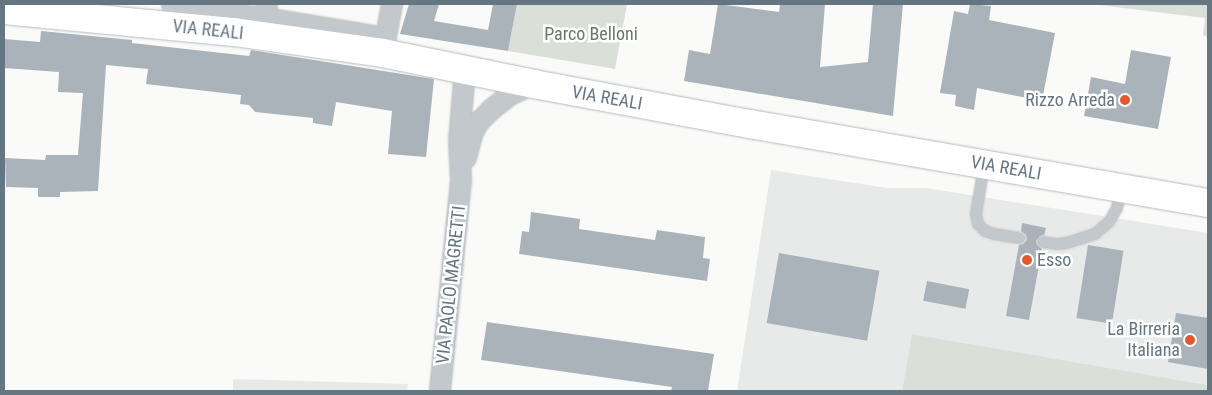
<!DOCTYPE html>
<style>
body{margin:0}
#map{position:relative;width:1212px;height:395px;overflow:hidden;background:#fafaf8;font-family:"Roboto Condensed",sans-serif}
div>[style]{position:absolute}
.built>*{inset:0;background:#e8e9e9}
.green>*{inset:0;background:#dadfd7}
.building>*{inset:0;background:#aab3b9;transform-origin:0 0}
.roads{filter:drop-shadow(0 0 1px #b3babf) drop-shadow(0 0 1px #b3babf)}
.service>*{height:10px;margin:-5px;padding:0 5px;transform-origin:5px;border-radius:5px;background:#c3c8cc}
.pedestrian>*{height:15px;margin:-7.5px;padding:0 7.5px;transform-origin:7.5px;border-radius:7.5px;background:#c3c8cc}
.minor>*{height:20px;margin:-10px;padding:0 10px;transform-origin:10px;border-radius:10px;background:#c3c8cc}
.secondary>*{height:28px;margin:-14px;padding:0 14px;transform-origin:14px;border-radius:14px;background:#fff}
.dots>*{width:14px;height:14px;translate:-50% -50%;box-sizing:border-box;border:2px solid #fff;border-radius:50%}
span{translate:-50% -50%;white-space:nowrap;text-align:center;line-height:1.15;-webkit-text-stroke:5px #fff;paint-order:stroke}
.street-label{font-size:18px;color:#657683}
.park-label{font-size:18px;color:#687a64}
.poi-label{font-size:18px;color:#657683}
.right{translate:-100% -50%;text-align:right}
.left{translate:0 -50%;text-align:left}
.frame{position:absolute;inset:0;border:5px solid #657683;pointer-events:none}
</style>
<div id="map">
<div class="built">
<i style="clip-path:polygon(771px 170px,887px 188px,926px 188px,1208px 233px,1208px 385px,912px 334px,902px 391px,737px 391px)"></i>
<i style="clip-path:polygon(233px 379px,408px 384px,407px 391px,233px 391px)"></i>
</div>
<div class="green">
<i style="clip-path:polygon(517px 4px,627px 4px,615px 69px,508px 51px)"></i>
<i style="clip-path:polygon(1091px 4px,1208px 4px,1208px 37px,1203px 35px,1205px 18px)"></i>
<i style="clip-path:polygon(912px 334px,1208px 385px,1208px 391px,902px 391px)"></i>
</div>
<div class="building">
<i style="clip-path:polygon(409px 4px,439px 4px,434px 21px,488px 30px,493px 4px,517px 4px,508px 51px,400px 34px)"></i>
<i style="clip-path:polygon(718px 4px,779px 12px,780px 4px,825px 4px,820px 67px,868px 62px,873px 4px,903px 4px,893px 116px,684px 81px,689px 50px,710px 54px)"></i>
<i style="clip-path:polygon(970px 4px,991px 6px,989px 20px,1055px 33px,1042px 101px,977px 88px,974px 110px,955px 106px,956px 95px,940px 93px,954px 11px,968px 14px)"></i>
<i style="clip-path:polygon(41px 31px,132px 40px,132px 43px,249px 56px,251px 50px,434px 79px,426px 157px,388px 154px,392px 111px,336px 102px,332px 126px,313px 123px,313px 118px,255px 112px,249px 105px,240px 104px,241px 95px,146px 84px,148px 69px,106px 65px,98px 191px,60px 192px,60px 197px,38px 197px,38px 188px,6px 187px,5px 158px,45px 160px,46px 155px,78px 155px,83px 93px,58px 92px,59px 72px,4px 68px,4px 39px,40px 42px)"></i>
<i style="clip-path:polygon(1131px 50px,1171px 57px,1158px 129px,1084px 116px,1091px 77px,1125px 84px)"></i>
<i style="clip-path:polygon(531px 212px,580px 219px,579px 229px,655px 240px,657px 230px,705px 237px,703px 258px,710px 259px,707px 281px,519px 254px,522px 231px,529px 232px)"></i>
<i style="clip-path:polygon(1022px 223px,1046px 228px,1044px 235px,1040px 236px,1036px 241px,1037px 245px,1042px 249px,1029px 320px,1006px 316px,1019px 245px,1023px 244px,1027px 240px,1026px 235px,1021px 231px)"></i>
<i style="left:1088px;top:245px;width:36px;height:74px;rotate:9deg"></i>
<i style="left:779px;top:253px;width:102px;height:71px;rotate:10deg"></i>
<i style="left:927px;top:281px;width:43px;height:20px;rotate:11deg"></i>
<i style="clip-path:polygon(1176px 313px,1208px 318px,1208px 369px,1168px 362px)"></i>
<i style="clip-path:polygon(487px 322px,714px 354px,708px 391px,671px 391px,672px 387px,481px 360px)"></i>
</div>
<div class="roads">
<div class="service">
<i style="left:984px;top:166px;width:49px;rotate:99.5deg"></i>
<i style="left:976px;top:214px;width:10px;rotate:79deg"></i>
<i style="left:978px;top:224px;width:10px;rotate:45deg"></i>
<i style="left:985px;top:231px;width:9px;rotate:18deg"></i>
<i style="left:994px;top:234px;width:26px;rotate:9deg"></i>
<i style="left:1043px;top:242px;width:15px;rotate:8deg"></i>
<i style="left:1058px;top:244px;width:9px;rotate:-6deg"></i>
<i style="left:1067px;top:243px;width:29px;rotate:-18deg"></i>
<i style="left:1095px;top:234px;width:18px;rotate:-41deg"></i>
<i style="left:1109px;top:222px;width:16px;rotate:-60deg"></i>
<i style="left:1117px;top:208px;width:18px;rotate:-77deg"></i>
</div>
<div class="pedestrian">
<i style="left:169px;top:4px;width:96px;rotate:6.6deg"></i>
<i style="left:264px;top:15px;width:124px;rotate:9.3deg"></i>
</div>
<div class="minor">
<i style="left:262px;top:36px;width:32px;rotate:-81deg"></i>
<i style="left:383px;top:53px;width:50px;rotate:-79.6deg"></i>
<i style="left:466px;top:158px;width:27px;rotate:-75deg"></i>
<i style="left:473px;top:132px;width:12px;rotate:-59deg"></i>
<i style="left:479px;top:122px;width:18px;rotate:-45deg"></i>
<i style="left:492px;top:109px;width:23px;rotate:-38deg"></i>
<i style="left:510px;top:95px;width:26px;rotate:-25deg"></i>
<i style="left:440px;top:391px;width:213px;rotate:-84.3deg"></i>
<i style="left:461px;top:179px;width:38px;rotate:-93deg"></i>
<i style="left:459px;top:141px;width:71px;rotate:-85.2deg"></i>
</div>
<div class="secondary">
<i style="left:4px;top:10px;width:231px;rotate:5.5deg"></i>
<i style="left:234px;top:32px;width:150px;rotate:8deg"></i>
<i style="left:383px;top:53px;width:154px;rotate:11.6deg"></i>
<i style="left:534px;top:84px;width:220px;rotate:10.5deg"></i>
<i style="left:750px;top:124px;width:465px;rotate:9.8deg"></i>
</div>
</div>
<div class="dots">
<i style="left:1125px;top:100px;background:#e4572e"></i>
<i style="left:1027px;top:260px;background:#e4572e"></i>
<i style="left:1190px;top:340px;background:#e4572e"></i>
</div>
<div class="street-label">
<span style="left:208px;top:30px;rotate:6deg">VIA REALI</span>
<span style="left:607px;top:98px;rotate:10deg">VIA REALI</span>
<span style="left:1006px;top:168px;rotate:10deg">VIA REALI</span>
<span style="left:451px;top:285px;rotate:-84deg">VIA PAOLO MAGRETTI</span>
</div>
<div class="park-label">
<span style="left:591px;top:34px">Parco Belloni</span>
</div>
<div class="poi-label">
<span class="right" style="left:1115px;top:100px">Rizzo Arreda</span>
<span class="left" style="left:1037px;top:260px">Esso</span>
<span class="right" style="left:1180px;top:340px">La Birreria<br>Italiana</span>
</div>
<div class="frame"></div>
</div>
